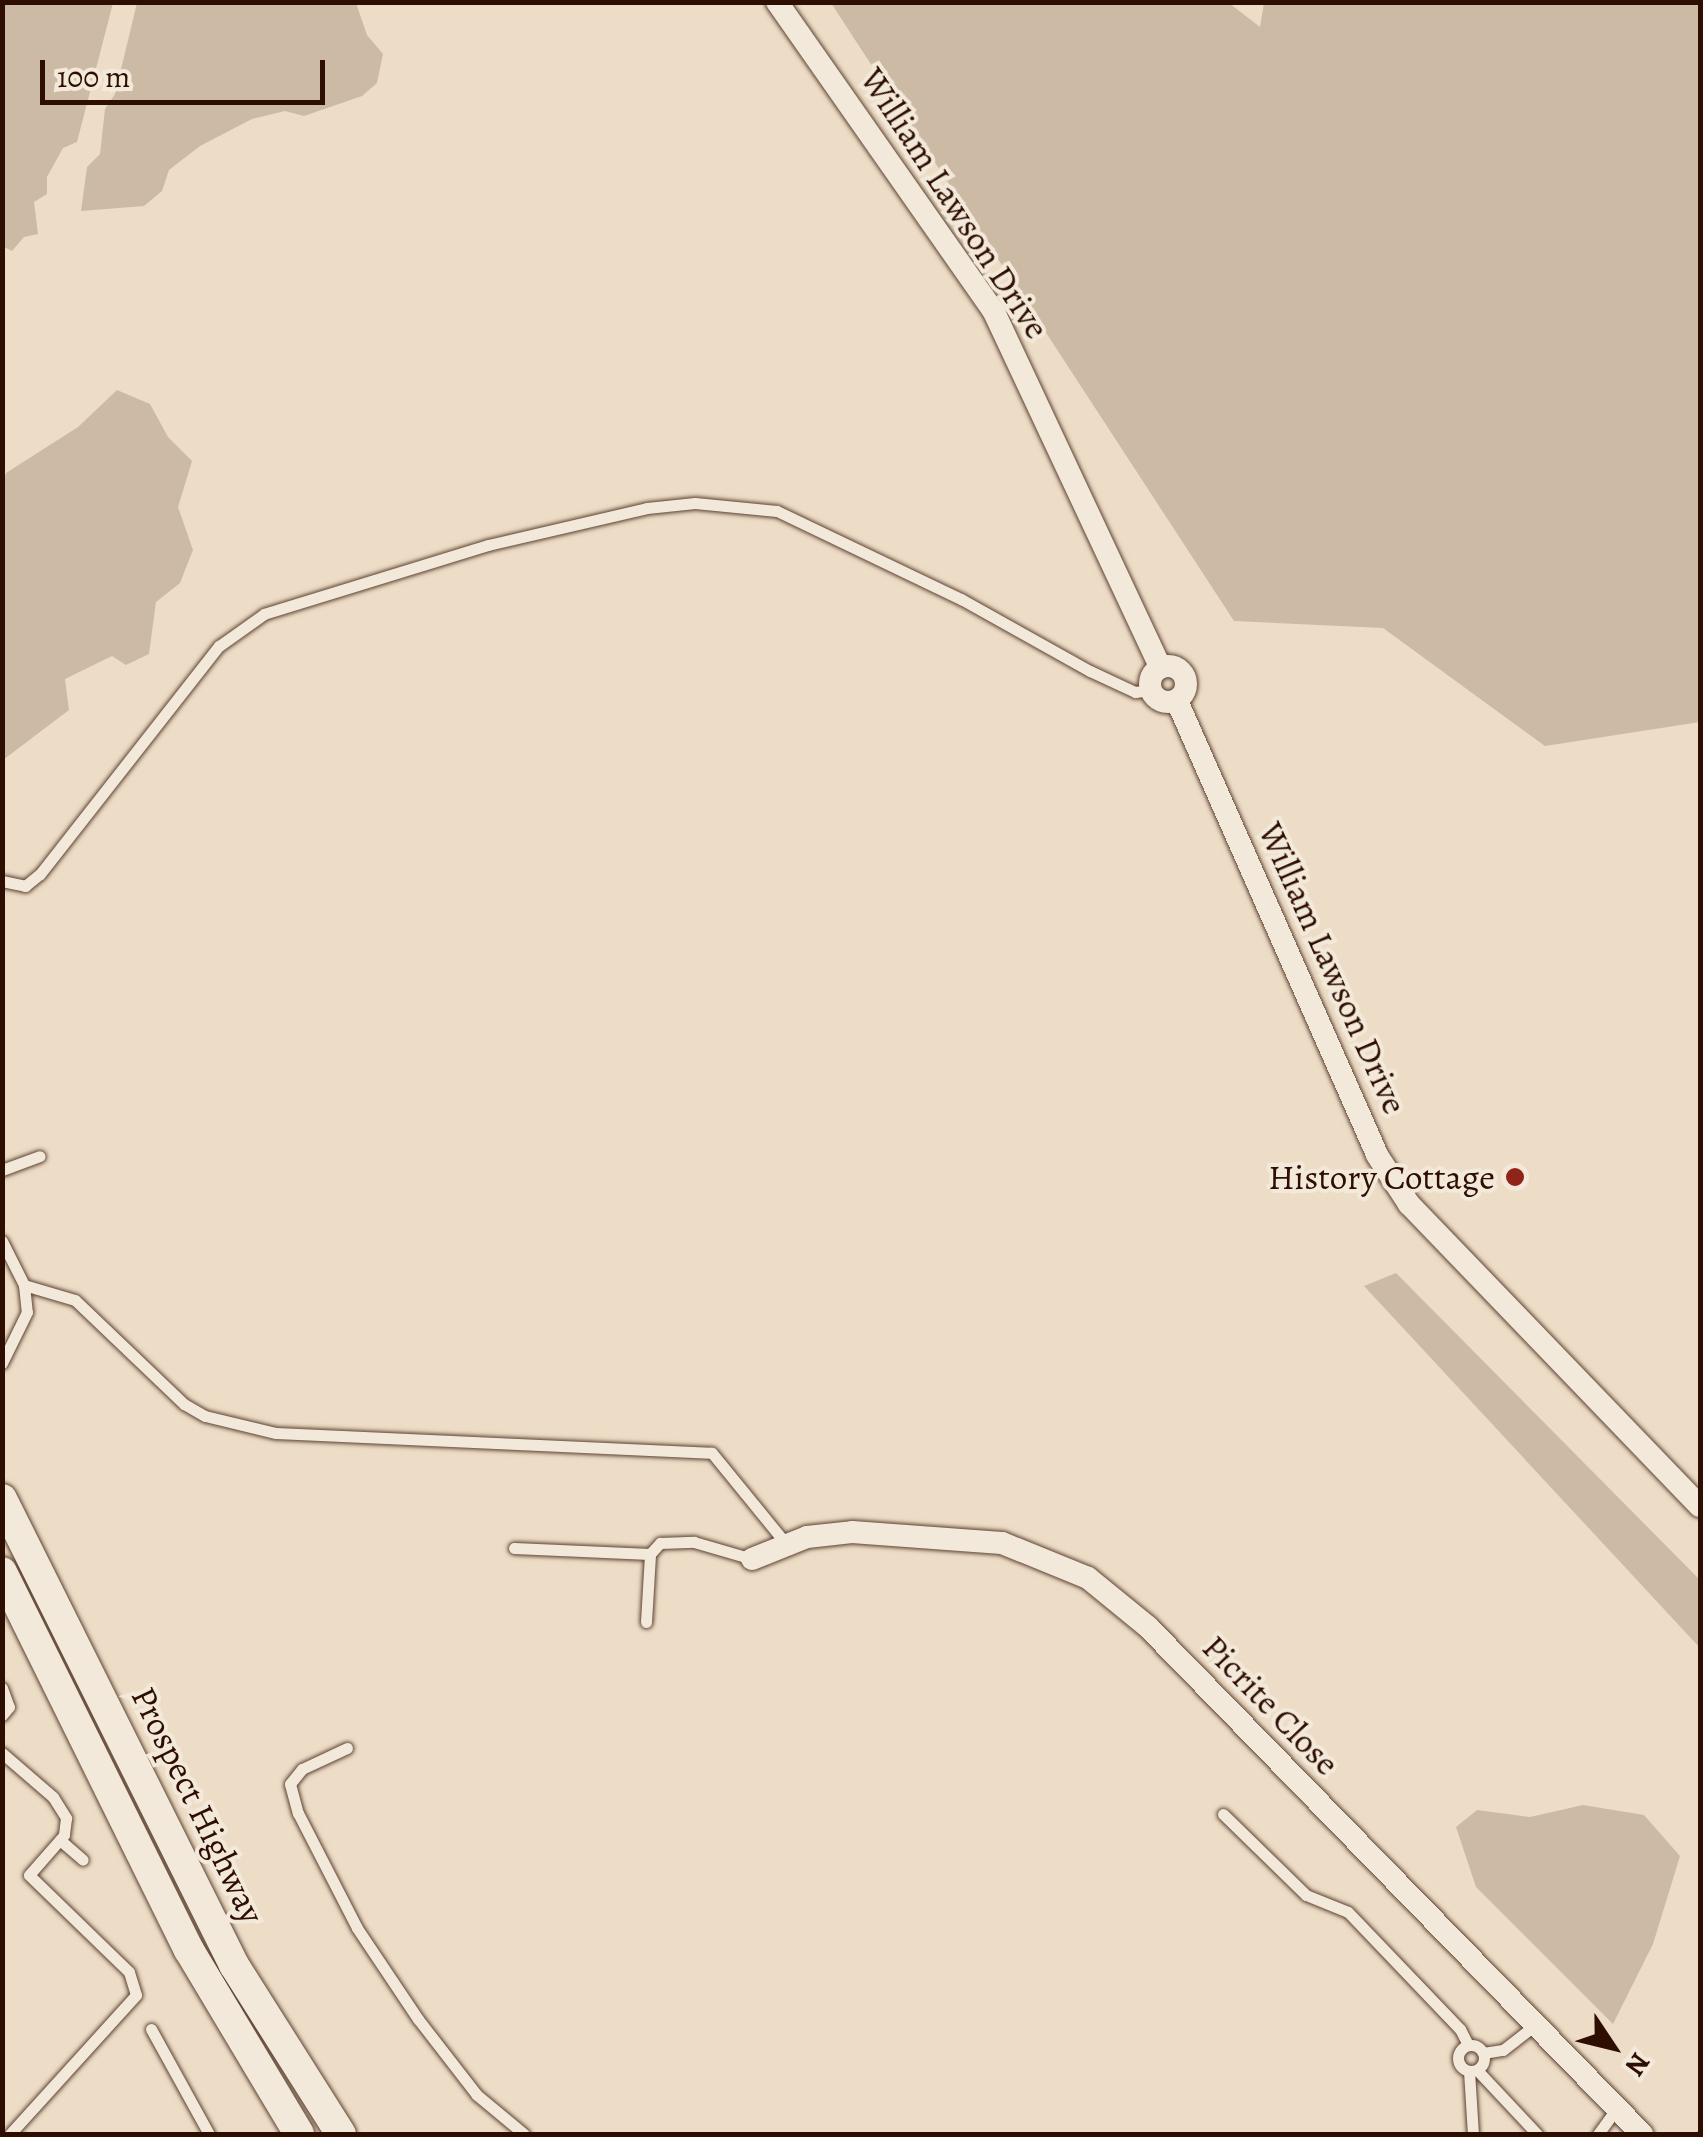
<!DOCTYPE html>
<style>
body{margin:0}
#map{position:relative;width:1703px;height:2137px;overflow:hidden;background:#edddc6;font-family:Alegreya,serif}
div>[style]{position:absolute}
.green>*{inset:0;background:#ccbaa5}
.stream>*{height:6px;margin:-3px;padding:0 3px;transform-origin:3px;border-radius:3px;background:#ac9783}
.roads{filter:drop-shadow(0 0 2px #5d4232) drop-shadow(0 0 2px #5d4232)}
.lane>*{height:11px;margin:-5.5px;padding:0 5.5px;transform-origin:5.5px;border-radius:5.5px;background:#f3e9da}
.lane>.ring{margin:-5.5px;padding:0;box-sizing:content-box;background:none;border:11px solid #f3e9da;border-radius:50%}
.street>*{height:22px;margin:-11px;padding:0 11px;transform-origin:11px;border-radius:11px;background:#f3e9da}
.street>.ring{margin:-11px;padding:0;box-sizing:content-box;background:none;border:22px solid #f3e9da;border-radius:50%}
.secondary>*{height:30px;margin:-15px;padding:0 15px;transform-origin:15px;border-radius:15px;background:#f3e9da}
.dots>*{width:28px;height:28px;translate:-50% -50%;box-sizing:border-box;border:5px solid #f3e9da;border-radius:50%}
span{translate:-50% -50%;white-space:nowrap;text-align:center;line-height:1.15;-webkit-text-stroke:8px #f3e9da;paint-order:stroke}
.street-label{font-size:35px;color:#2d0e01}
.poi-label{font-size:35px;color:#2d0e01}
.right{translate:-100% -50%;text-align:right}
.frame{position:absolute;inset:0;border:5px solid #2d0e01;pointer-events:none}
.north{position:absolute;left:1563px;top:1997px;width:100px;height:100px;-webkit-text-stroke:8px #f3e9da;paint-order:stroke;rotate:125deg;font-size:28px;font-weight:700;line-height:40px;text-align:center;color:#2d0e01}
.north::after{content:'';display:block;margin:auto;width:35px;height:45px;background:#2d0e01;clip-path:polygon(50% 0,100% 100%,50% 72%,0 100%)}
.scale{position:absolute;left:40px;top:60px;width:285px;height:45px;box-sizing:border-box;border:5px solid #2d0e01;border-top:0;padding-left:12px;font-size:30px;line-height:35px;white-space:nowrap;color:#2d0e01;-webkit-text-stroke:8px #f3e9da;paint-order:stroke}
</style>
<div id="map">
<div class="green">
<i style="clip-path:polygon(3px 2px,113px 3px,77px 142px,63px 148px,47px 177px,47px 194px,34px 202px,38px 234px,24px 237px,12px 251px,2px 246px)"></i>
<i style="clip-path:polygon(137px 3px,356px 3px,367px 35px,383px 54px,377px 83px,362px 96px,304px 116px,285px 111px,252px 119px,200px 146px,169px 170px,162px 191px,144px 206px,81px 211px,87px 167px,100px 154px,105px 109px,115px 94px)"></i>
<i style="clip-path:polygon(831px 3px,1229px 3px,1260px 27px,1264px 3px,1700px 3px,1700px 722px,1545px 746px,1383px 628px,1234px 621px)"></i>
<i style="clip-path:polygon(117px 390px,150px 404px,168px 437px,192px 461px,178px 507px,193px 550px,180px 583px,156px 602px,149px 654px,126px 665px,112px 656px,65px 679px,69px 710px,3px 760px,3px 484px,6px 473px,78px 427px)"></i>
<i style="clip-path:polygon(1396px 1273px,1700px 1580px,1700px 1648px,1364px 1286px)"></i>
<i style="clip-path:polygon(1583px 1805px,1644px 1815px,1680px 1856px,1653px 1944px,1613px 2024px,1476px 1887px,1456px 1827px,1477px 1810px,1530px 1817px)"></i>
</div>
<div class="stream">
<i style="left:1699px;top:2134px;width:1px;rotate:-45deg"></i>
</div>
<div class="roads">
<div class="lane">
<i style="left:2px;top:881px;width:24px;rotate:12deg"></i>
<i style="left:25px;top:886px;width:19px;rotate:-39deg"></i>
<i style="left:40px;top:874px;width:290px;rotate:-51.9deg"></i>
<i style="left:219px;top:646px;width:55px;rotate:-35.4deg"></i>
<i style="left:264px;top:614px;width:234px;rotate:-17.1deg"></i>
<i style="left:488px;top:545px;width:163px;rotate:-13.1deg"></i>
<i style="left:647px;top:508px;width:48px;rotate:-5.9deg"></i>
<i style="left:695px;top:503px;width:82px;rotate:5.6deg"></i>
<i style="left:777px;top:511px;width:204px;rotate:25.6deg"></i>
<i style="left:961px;top:599px;width:148px;rotate:29.2deg"></i>
<i style="left:1090px;top:671px;width:50px;rotate:25deg"></i>
<i style="left:1135px;top:692px;width:16px;rotate:-7deg"></i>
<i style="left:2px;top:1170px;width:40px;rotate:-20.2deg"></i>
<i style="left:2px;top:1241px;width:49px;rotate:63.4deg"></i>
<i style="left:24px;top:1285px;width:27px;rotate:84deg"></i>
<i style="left:27px;top:1312px;width:57px;rotate:116.1deg"></i>
<i style="left:24px;top:1285px;width:53px;rotate:16.4deg"></i>
<i style="left:75px;top:1300px;width:151px;rotate:43.7deg"></i>
<i style="left:184px;top:1404px;width:24px;rotate:30deg"></i>
<i style="left:205px;top:1416px;width:73px;rotate:13.5deg"></i>
<i style="left:276px;top:1433px;width:436px;rotate:2.6deg"></i>
<i style="left:712px;top:1453px;width:119px;rotate:50.8deg"></i>
<i style="left:514px;top:1548px;width:136px;rotate:2.5deg"></i>
<i style="left:650px;top:1554px;width:15px;rotate:-48deg"></i>
<i style="left:660px;top:1543px;width:34px;rotate:-2deg"></i>
<i style="left:694px;top:1542px;width:60px;rotate:16.3deg"></i>
<i style="left:646px;top:1622px;width:68px;rotate:-86.6deg"></i>
<i style="left:2px;top:1688px;width:20px;rotate:70deg"></i>
<i style="left:9px;top:1707px;width:11px;rotate:131deg"></i>
<i style="left:347px;top:1748px;width:50px;rotate:155deg"></i>
<i style="left:302px;top:1769px;width:19px;rotate:129deg"></i>
<i style="left:290px;top:1784px;width:30px;rotate:75deg"></i>
<i style="left:298px;top:1813px;width:129px;rotate:62.8deg"></i>
<i style="left:357px;top:1928px;width:110px;rotate:56.2deg"></i>
<i style="left:418px;top:2019px;width:96px;rotate:52.2deg"></i>
<i style="left:477px;top:2095px;width:61px;rotate:39.7deg"></i>
<i style="left:2px;top:1753px;width:67px;rotate:40.8deg"></i>
<i style="left:53px;top:1797px;width:25px;rotate:58deg"></i>
<i style="left:66px;top:1818px;width:17px;rotate:97deg"></i>
<i style="left:64px;top:1835px;width:53px;rotate:131.2deg"></i>
<i style="left:29px;top:1875px;width:139px;rotate:44.1deg"></i>
<i style="left:129px;top:1972px;width:24px;rotate:73deg"></i>
<i style="left:136px;top:1995px;width:188px;rotate:132.2deg"></i>
<i style="left:1223px;top:1814px;width:116px;rotate:44.3deg"></i>
<i style="left:1306px;top:1895px;width:45px;rotate:22deg"></i>
<i style="left:1348px;top:1912px;width:162px;rotate:46.3deg"></i>
<i style="left:1460px;top:2029px;width:18px;rotate:63deg"></i>
<i style="left:60px;top:1840px;width:30px;rotate:41deg"></i>
<i style="left:151px;top:2029px;width:120px;rotate:61.1deg"></i>
<i class="ring" style="left:1458px;top:2045px;width:15px;height:15px"></i>
<i style="left:1483px;top:2053px;width:20px;rotate:-9deg"></i>
<i style="left:1503px;top:2050px;width:39px;rotate:-38deg"></i>
<i style="left:1477px;top:2070px;width:88px;rotate:46.8deg"></i>
<i style="left:1469px;top:2071px;width:63px;rotate:86.4deg"></i>
<i style="left:1598px;top:2134px;width:31px;rotate:-54deg"></i>
</div>
<div class="street">
<i style="left:777px;top:2px;width:376px;rotate:55deg"></i>
<i style="left:993px;top:310px;width:395px;rotate:64.9deg"></i>
<i class="ring" style="left:1150px;top:666px;width:14px;height:14px"></i>
<i style="left:1177px;top:701px;width:496px;rotate:66.2deg"></i>
<i style="left:1377px;top:1155px;width:59px;rotate:56.9deg"></i>
<i style="left:1409px;top:1204px;width:419px;rotate:46.1deg"></i>
<i style="left:752px;top:1559px;width:59px;rotate:-21.8deg"></i>
<i style="left:807px;top:1537px;width:45px;rotate:-6.3deg"></i>
<i style="left:852px;top:1532px;width:150px;rotate:4.2deg"></i>
<i style="left:1002px;top:1543px;width:93px;rotate:22.1deg"></i>
<i style="left:1088px;top:1578px;width:77px;rotate:39.2deg"></i>
<i style="left:1148px;top:1627px;width:708px;rotate:45.74deg"></i>
</div>
<div class="secondary">
<i style="left:2px;top:1499px;width:521px;rotate:63.53deg"></i>
<i style="left:234px;top:1965px;width:200px;rotate:57.7deg"></i>
<i style="left:2px;top:1572px;width:422px;rotate:63.7deg"></i>
<i style="left:189px;top:1950px;width:214px;rotate:59.1deg"></i>
</div>
</div>
<div class="dots">
<i style="left:1515px;top:1177px;background:#8f2418"></i>
</div>
<div class="street-label">
<span style="left:955px;top:203px;rotate:57deg">William Lawson Drive</span>
<span style="left:1333px;top:968px;rotate:66deg">William Lawson Drive</span>
<span style="left:1271px;top:1705px;rotate:46deg">Picrite Close</span>
<span style="left:198px;top:1805px;rotate:64deg">Prospect Highway</span>
</div>
<div class="poi-label">
<span class="right" style="left:1495px;top:1177px">History Cottage</span>
</div>
<div class="frame"></div>
<div class="north">N</div>
<div class="scale">100 m</div>
</div>
